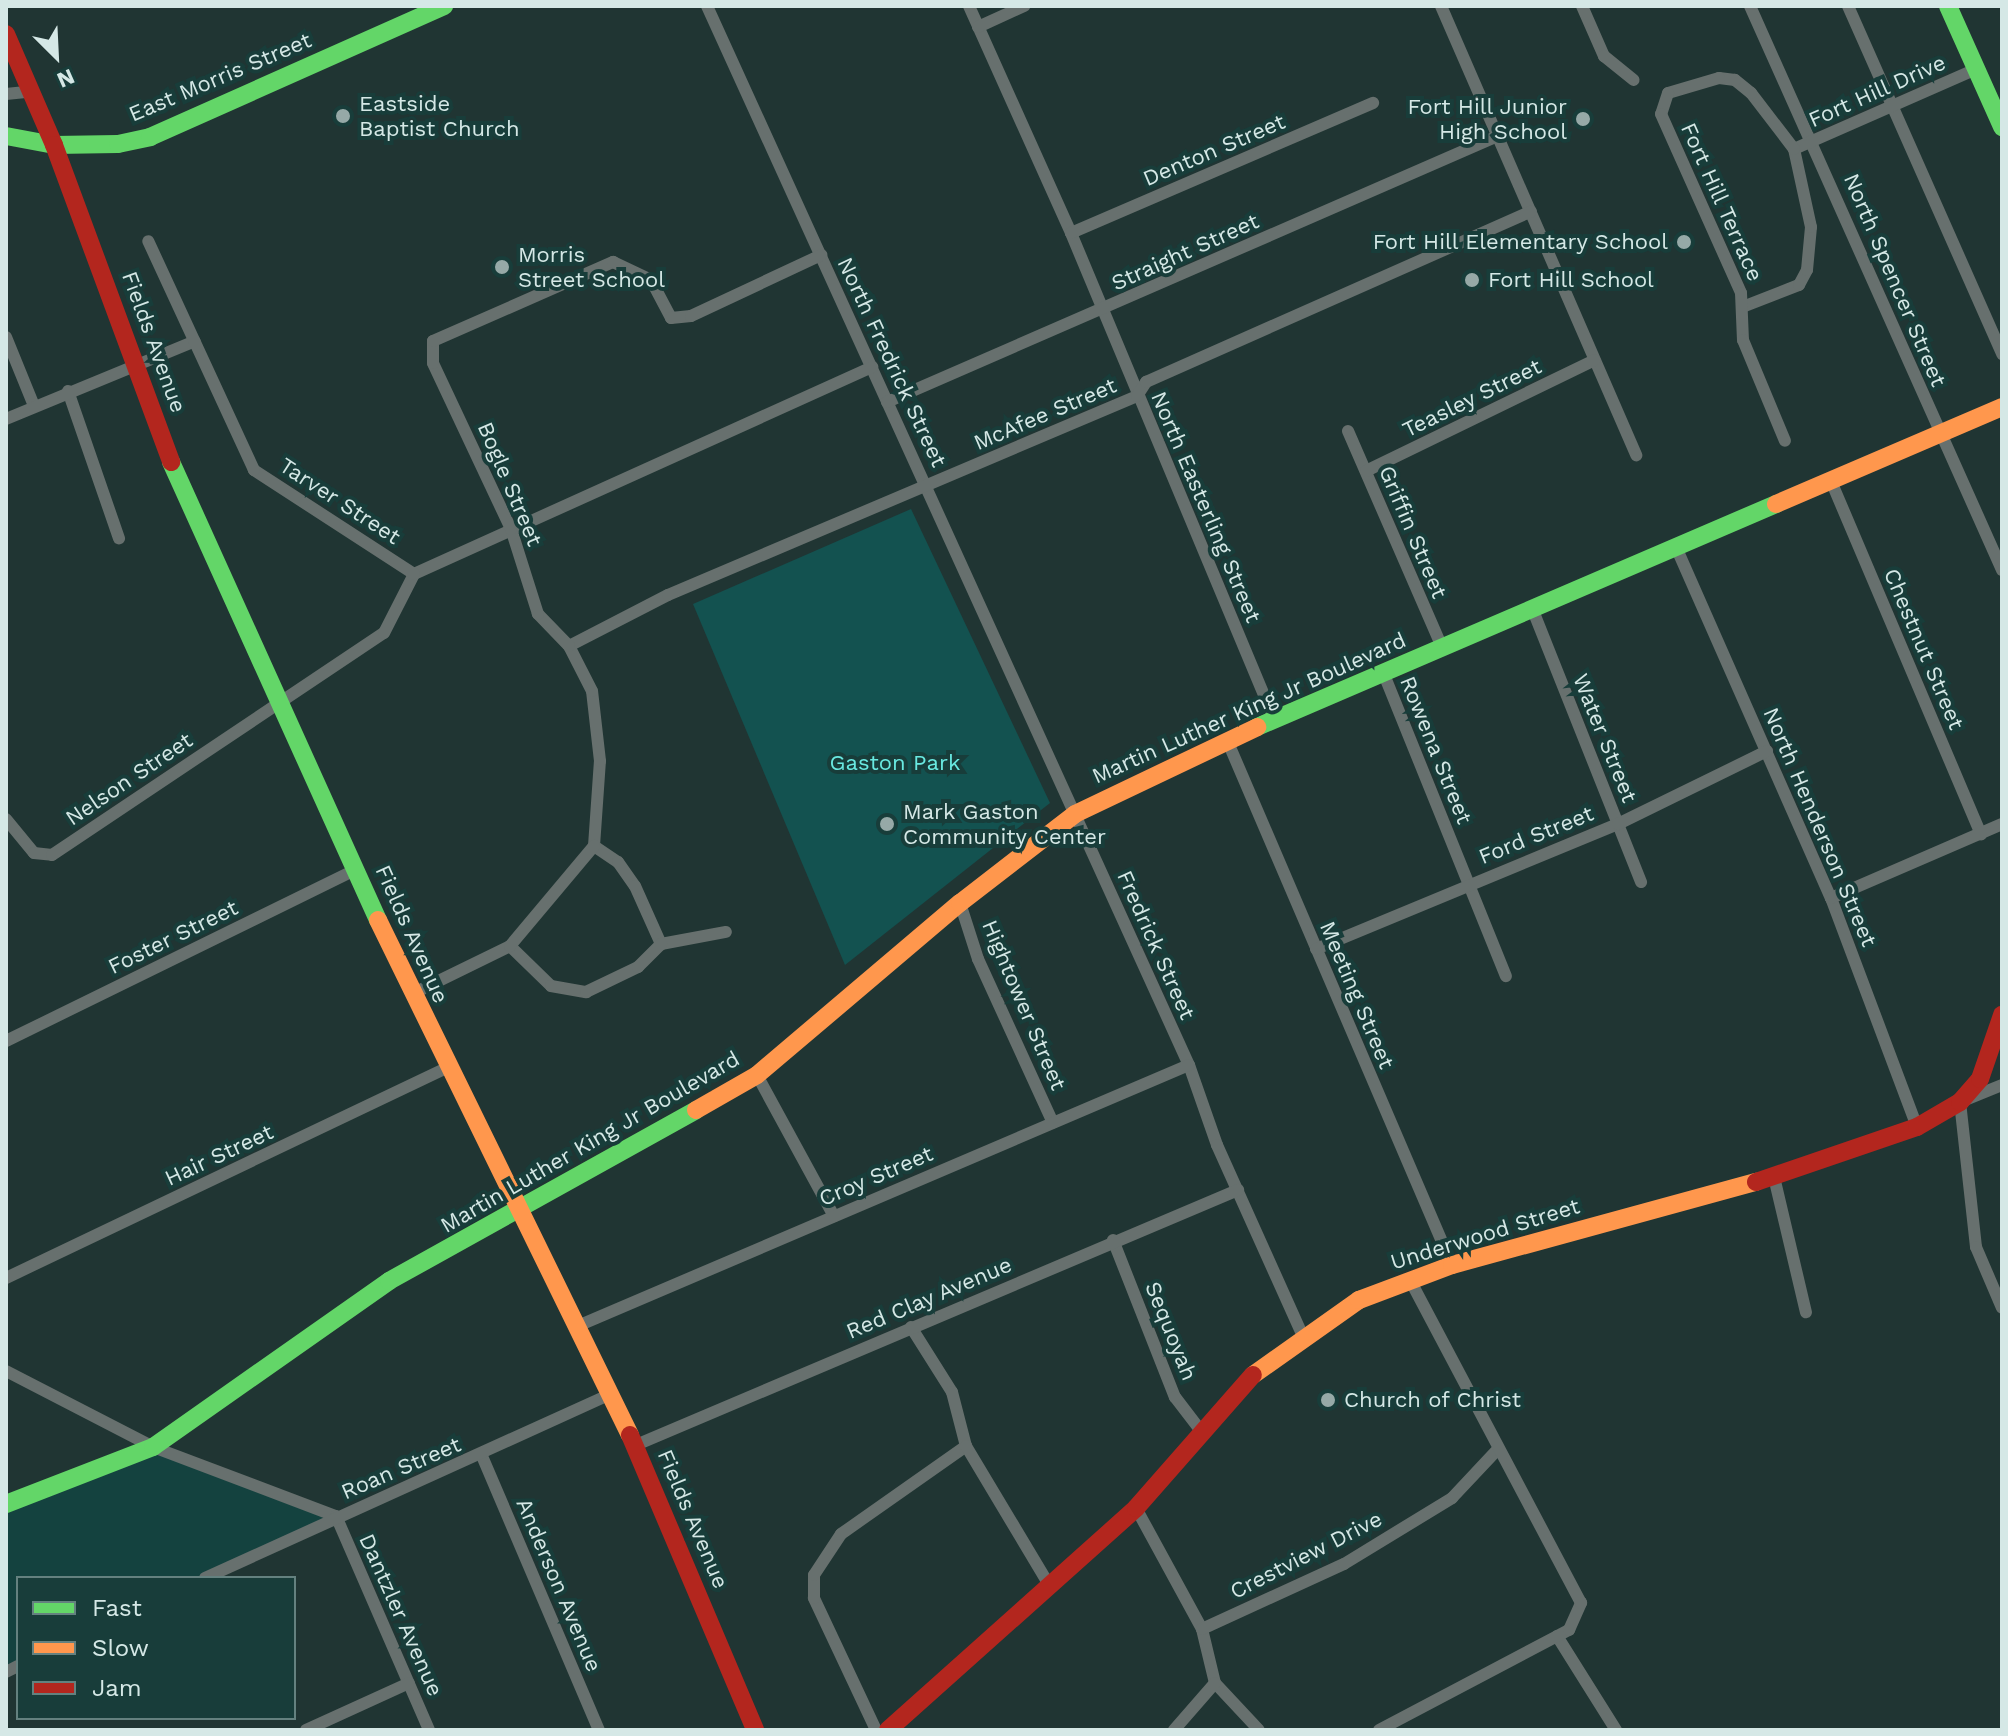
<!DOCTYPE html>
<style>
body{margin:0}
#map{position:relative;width:2008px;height:1736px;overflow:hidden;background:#203533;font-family:"Work Sans",sans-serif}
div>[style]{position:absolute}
.built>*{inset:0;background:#14423f}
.green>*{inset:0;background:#135250}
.street>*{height:12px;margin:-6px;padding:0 6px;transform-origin:6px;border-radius:6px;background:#67706e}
.fast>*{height:18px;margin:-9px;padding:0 9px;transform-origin:9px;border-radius:9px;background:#63d668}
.slow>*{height:18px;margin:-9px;padding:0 9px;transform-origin:9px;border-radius:9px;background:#ff974d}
.jam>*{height:18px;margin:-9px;padding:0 9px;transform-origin:9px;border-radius:9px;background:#b3261e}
.dots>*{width:22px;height:22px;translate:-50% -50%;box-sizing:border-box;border:4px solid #183d3a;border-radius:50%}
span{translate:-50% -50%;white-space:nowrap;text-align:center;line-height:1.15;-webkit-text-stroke:8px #183d3a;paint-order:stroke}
.street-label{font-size:22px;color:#d5e8e6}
.poi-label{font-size:22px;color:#d5e8e6}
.left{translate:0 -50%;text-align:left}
.right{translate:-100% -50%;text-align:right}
.park-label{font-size:22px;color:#69e9e1}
.frame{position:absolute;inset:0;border:8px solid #d5e8e6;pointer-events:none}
.legend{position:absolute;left:16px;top:1576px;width:280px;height:144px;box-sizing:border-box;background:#183d3a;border:2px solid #64817f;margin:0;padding:10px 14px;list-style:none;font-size:24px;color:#d5e8e6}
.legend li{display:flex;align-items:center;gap:16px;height:40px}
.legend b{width:40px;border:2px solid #64817f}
.north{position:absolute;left:16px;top:16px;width:80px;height:80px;-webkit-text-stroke:6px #183d3a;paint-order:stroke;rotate:156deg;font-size:22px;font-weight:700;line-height:32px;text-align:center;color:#d5e8e6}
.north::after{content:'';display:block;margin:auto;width:28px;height:36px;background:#d5e8e6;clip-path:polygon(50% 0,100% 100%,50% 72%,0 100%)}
</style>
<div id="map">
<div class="built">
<i style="clip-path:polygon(153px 1447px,336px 1516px,204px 1578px,18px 1578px,18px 1665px,6px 1670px,6px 1504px)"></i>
</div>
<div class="green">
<i style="clip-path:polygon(911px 509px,1050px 803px,845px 965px,693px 604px)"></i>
</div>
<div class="street">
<i style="left:707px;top:6px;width:1164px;rotate:65.53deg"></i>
<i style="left:1189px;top:1065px;width:85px;rotate:70.7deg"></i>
<i style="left:1217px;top:1145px;width:209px;rotate:65.8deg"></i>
<i style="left:969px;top:6px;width:249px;rotate:65.8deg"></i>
<i style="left:1071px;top:233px;width:527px;rotate:67.33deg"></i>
<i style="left:1441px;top:6px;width:490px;rotate:66.5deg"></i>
<i style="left:1582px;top:6px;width:55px;rotate:66.3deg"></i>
<i style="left:1604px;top:56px;width:38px;rotate:39deg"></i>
<i style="left:1750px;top:6px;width:618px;rotate:65.92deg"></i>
<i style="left:1848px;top:6px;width:381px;rotate:66.1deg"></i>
<i style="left:978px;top:27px;width:51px;rotate:-24.5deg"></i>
<i style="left:6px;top:94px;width:27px;rotate:-6deg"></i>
<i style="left:1794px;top:149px;width:199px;rotate:-23.7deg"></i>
<i style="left:1071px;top:233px;width:329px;rotate:-23.3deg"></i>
<i style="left:1745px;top:306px;width:58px;rotate:-21.3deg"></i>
<i style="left:1799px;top:285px;width:17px;rotate:-62deg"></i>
<i style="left:1807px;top:270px;width:43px;rotate:-84.7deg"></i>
<i style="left:1811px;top:227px;width:80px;rotate:-102.3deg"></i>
<i style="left:1794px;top:149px;width:71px;rotate:-127.5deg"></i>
<i style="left:1751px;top:93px;width:21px;rotate:-141deg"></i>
<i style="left:1735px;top:80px;width:16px;rotate:-173deg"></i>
<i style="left:1719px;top:78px;width:53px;rotate:163.6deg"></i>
<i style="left:1668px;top:93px;width:22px;rotate:108deg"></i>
<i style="left:1661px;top:114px;width:196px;rotate:65.9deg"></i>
<i style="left:1741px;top:293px;width:47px;rotate:87.6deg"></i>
<i style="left:1743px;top:340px;width:109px;rotate:67.4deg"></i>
<i style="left:6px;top:337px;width:74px;rotate:67.9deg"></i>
<i style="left:68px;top:391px;width:156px;rotate:70.9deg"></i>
<i style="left:887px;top:402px;width:666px;rotate:-23.53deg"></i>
<i style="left:6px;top:419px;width:204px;rotate:-22.4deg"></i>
<i style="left:1348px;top:431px;width:236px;rotate:66.5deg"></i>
<i style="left:1366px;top:471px;width:254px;rotate:-25.9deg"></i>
<i style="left:1831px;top:481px;width:384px;rotate:67deg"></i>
<i style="left:1676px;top:547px;width:384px;rotate:66.2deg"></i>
<i style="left:1831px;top:898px;width:245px;rotate:69.4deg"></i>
<i style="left:414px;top:574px;width:503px;rotate:-24.32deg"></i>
<i style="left:1532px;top:608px;width:295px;rotate:68.3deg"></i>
<i style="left:569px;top:646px;width:111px;rotate:-27.3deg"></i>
<i style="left:668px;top:595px;width:509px;rotate:-22.99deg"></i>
<i style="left:1137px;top:396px;width:17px;rotate:-57deg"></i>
<i style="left:1146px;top:382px;width:421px;rotate:-23.9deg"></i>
<i style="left:1383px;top:672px;width:328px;rotate:68deg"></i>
<i style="left:1227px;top:740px;width:571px;rotate:66.8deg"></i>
<i style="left:6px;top:819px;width:44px;rotate:50.5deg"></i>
<i style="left:34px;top:853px;width:18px;rotate:6deg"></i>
<i style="left:52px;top:855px;width:399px;rotate:-33.8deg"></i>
<i style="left:384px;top:633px;width:66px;rotate:-63deg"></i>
<i style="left:414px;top:574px;width:191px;rotate:-147deg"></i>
<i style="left:254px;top:470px;width:252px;rotate:-114.8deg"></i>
<i style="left:594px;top:846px;width:85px;rotate:-86deg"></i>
<i style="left:600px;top:761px;width:70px;rotate:-96.5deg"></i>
<i style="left:592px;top:691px;width:51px;rotate:-117.1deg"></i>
<i style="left:569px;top:646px;width:45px;rotate:-134.1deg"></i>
<i style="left:538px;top:614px;width:89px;rotate:-107.6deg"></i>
<i style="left:511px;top:529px;width:183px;rotate:-115.2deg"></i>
<i style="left:433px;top:363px;width:22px;rotate:-90deg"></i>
<i style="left:433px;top:341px;width:197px;rotate:-23.7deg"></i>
<i style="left:613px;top:262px;width:42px;rotate:25.3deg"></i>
<i style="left:651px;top:280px;width:43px;rotate:62.2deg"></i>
<i style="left:671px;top:318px;width:20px;rotate:-6deg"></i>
<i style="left:691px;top:316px;width:144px;rotate:-25.1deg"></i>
<i style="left:594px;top:846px;width:29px;rotate:34deg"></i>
<i style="left:618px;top:862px;width:29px;rotate:55deg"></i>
<i style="left:635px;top:886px;width:64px;rotate:65.9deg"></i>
<i style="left:1831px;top:898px;width:186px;rotate:-23.4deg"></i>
<i style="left:960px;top:903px;width:59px;rotate:72.2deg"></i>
<i style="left:978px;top:959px;width:180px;rotate:65.4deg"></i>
<i style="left:661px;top:944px;width:66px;rotate:-10.5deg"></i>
<i style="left:510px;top:946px;width:57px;rotate:44.3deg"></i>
<i style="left:551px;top:986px;width:36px;rotate:10deg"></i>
<i style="left:586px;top:992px;width:58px;rotate:-25.7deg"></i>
<i style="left:638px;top:967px;width:33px;rotate:-45deg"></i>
<i style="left:1316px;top:949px;width:327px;rotate:-22.5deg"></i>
<i style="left:1618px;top:824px;width:166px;rotate:-26.1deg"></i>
<i style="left:412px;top:994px;width:109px;rotate:-26.1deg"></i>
<i style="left:510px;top:946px;width:131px;rotate:-50deg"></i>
<i style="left:6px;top:1041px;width:391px;rotate:-26.1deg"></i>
<i style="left:757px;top:1075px;width:161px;rotate:61.4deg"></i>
<i style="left:2002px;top:1085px;width:45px;rotate:158deg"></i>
<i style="left:1960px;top:1102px;width:146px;rotate:83.7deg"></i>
<i style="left:1976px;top:1247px;width:66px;rotate:66.9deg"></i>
<i style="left:1774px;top:1177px;width:139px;rotate:76.7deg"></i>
<i style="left:1113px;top:1240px;width:169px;rotate:68.5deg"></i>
<i style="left:1175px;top:1397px;width:43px;rotate:52.6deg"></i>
<i style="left:6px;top:1278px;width:490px;rotate:-25.5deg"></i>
<i style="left:580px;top:1325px;width:662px;rotate:-23.12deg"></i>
<i style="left:911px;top:1327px;width:77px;rotate:57.8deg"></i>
<i style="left:952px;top:1392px;width:56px;rotate:75.5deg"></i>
<i style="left:6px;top:1371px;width:165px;rotate:27.3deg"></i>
<i style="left:153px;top:1447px;width:196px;rotate:20.7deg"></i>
<i style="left:336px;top:1516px;width:233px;rotate:66.5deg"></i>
<i style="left:636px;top:1445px;width:654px;rotate:-22.96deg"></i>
<i style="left:482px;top:1456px;width:298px;rotate:66.9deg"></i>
<i style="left:1136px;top:1508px;width:138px;rotate:61.4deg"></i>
<i style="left:1202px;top:1629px;width:56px;rotate:76.5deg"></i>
<i style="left:1215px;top:1683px;width:64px;rotate:46.9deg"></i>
<i style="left:205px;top:1578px;width:447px;rotate:-24.4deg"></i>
<i style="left:1202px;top:1629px;width:156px;rotate:-24.6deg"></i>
<i style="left:1344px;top:1564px;width:127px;rotate:-31.4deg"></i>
<i style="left:1452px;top:1498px;width:66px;rotate:-46.8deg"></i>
<i style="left:1557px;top:1636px;width:111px;rotate:57.9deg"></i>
<i style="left:6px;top:1672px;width:13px;rotate:-27deg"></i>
<i style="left:306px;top:1730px;width:113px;rotate:-24.5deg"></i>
<i style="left:876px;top:1730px;width:146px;rotate:-115.2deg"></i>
<i style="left:814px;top:1598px;width:23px;rotate:-90deg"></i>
<i style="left:814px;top:1575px;width:49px;rotate:-56.6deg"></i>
<i style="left:841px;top:1534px;width:153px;rotate:-35.1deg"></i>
<i style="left:966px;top:1446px;width:165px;rotate:59.1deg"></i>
<i style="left:1174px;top:1730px;width:62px;rotate:-48.9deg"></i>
<i style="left:1379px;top:1730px;width:215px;rotate:-27.8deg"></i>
<i style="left:1569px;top:1630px;width:30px;rotate:-66deg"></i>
<i style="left:1581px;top:1603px;width:365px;rotate:-117.9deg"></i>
</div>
<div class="fast">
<i style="left:1948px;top:6px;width:133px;rotate:65.9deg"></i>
<i style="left:6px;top:136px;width:49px;rotate:10.6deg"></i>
<i style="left:54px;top:145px;width:64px;rotate:-0.9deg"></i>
<i style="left:118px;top:144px;width:33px;rotate:-12deg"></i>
<i style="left:150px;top:137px;width:322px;rotate:-24deg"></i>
<i style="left:171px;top:462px;width:503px;rotate:65.68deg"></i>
<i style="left:1257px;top:727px;width:565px;rotate:-23.25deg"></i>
<i style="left:6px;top:1504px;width:158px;rotate:-21.2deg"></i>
<i style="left:153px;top:1447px;width:289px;rotate:-35.1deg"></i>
<i style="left:389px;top:1281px;width:351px;rotate:-29.1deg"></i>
</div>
<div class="slow">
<i style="left:1776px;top:504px;width:246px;rotate:-23.2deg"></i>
<i style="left:378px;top:920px;width:573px;rotate:63.93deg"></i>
<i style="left:696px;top:1110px;width:70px;rotate:-29.8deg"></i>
<i style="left:757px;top:1075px;width:266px;rotate:-40.3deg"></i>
<i style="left:960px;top:903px;width:145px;rotate:-37.7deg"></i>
<i style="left:1075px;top:814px;width:202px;rotate:-25.5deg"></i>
<i style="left:1253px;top:1375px;width:130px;rotate:-35.3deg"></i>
<i style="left:1359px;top:1300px;width:99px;rotate:-20.6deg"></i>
<i style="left:1452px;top:1265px;width:315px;rotate:-15.3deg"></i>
</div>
<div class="jam">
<i style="left:6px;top:34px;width:121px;rotate:66.6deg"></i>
<i style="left:54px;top:145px;width:338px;rotate:69.7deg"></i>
<i style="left:1756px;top:1182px;width:170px;rotate:-18.9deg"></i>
<i style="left:1917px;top:1127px;width:50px;rotate:-30.2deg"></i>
<i style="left:1960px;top:1102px;width:30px;rotate:-49deg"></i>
<i style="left:1980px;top:1079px;width:68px;rotate:-71deg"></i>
<i style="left:630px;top:1435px;width:320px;rotate:67deg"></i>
<i style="left:888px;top:1730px;width:333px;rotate:-41.8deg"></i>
<i style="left:1136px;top:1508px;width:177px;rotate:-48.7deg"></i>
</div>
<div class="dots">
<i style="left:343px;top:116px;background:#96a9a7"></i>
<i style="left:1583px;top:119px;background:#96a9a7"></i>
<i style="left:1684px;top:242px;background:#96a9a7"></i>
<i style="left:502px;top:267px;background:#96a9a7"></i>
<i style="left:1472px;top:280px;background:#96a9a7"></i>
<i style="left:887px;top:824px;background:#96a9a7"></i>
<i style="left:1328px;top:1400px;background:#96a9a7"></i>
</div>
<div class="street-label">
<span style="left:220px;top:77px;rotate:-23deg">East Morris Street</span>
<span style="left:1877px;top:91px;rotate:-24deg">Fort Hill Drive</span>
<span style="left:1214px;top:150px;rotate:-23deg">Denton Street</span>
<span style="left:1722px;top:202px;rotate:66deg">Fort Hill Terrace</span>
<span style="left:1185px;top:252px;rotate:-24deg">Straight Street</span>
<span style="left:1895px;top:280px;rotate:67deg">North Spencer Street</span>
<span style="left:154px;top:342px;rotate:70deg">Fields Avenue</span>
<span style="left:892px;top:362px;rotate:65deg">North Fredrick Street</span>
<span style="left:1472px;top:398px;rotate:-26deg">Teasley Street</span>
<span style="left:1045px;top:414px;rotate:-23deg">McAfee Street</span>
<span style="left:510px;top:484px;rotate:67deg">Bogle Street</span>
<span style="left:340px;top:501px;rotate:33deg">Tarver Street</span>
<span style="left:1206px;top:507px;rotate:67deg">North Easterling Street</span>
<span style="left:1413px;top:532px;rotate:67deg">Griffin Street</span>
<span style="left:1924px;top:649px;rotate:67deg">Chestnut Street</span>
<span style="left:1249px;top:708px;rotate:-24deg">Martin Luther King Jr Boulevard</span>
<span style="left:1605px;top:738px;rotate:68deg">Water Street</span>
<span style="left:1436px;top:750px;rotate:68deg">Rowena Street</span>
<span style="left:129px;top:779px;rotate:-34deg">Nelson Street</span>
<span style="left:1820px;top:827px;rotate:67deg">North Henderson Street</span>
<span style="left:1536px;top:835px;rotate:-22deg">Ford Street</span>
<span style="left:412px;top:934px;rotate:66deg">Fields Avenue</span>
<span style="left:173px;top:937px;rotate:-26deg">Foster Street</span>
<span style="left:1156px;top:945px;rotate:66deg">Fredrick Street</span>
<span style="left:1357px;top:995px;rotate:67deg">Meeting Street</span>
<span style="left:1024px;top:1005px;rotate:67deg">Hightower Street</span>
<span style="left:590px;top:1142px;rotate:-30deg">Martin Luther King Jr Boulevard</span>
<span style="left:219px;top:1155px;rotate:-25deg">Hair Street</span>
<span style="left:876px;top:1176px;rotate:-23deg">Croy Street</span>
<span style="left:1485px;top:1234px;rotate:-17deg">Underwood Street</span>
<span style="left:929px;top:1298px;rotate:-23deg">Red Clay Avenue</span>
<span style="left:1171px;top:1331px;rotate:68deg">Sequoyah</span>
<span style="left:401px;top:1468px;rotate:-23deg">Roan Street</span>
<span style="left:693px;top:1519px;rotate:67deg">Fields Avenue</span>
<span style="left:1306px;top:1555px;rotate:-27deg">Crestview Drive</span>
<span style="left:559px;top:1585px;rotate:67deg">Anderson Avenue</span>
<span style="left:401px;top:1615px;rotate:66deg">Dantzler Avenue</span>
</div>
<div class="poi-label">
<span class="left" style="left:359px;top:116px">Eastside<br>Baptist Church</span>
<span class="right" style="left:1567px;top:119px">Fort Hill Junior<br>High School</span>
<span class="right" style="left:1668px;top:242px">Fort Hill Elementary School</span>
<span class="left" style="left:518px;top:267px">Morris<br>Street School</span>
<span class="left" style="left:1488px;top:280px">Fort Hill School</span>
<span class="left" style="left:903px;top:824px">Mark Gaston<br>Community Center</span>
<span class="left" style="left:1344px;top:1400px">Church of Christ</span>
</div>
<div class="park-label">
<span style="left:895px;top:763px">Gaston Park</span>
</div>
<div class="frame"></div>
<ul class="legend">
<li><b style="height:10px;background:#63d668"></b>Fast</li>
<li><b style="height:10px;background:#ff974d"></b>Slow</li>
<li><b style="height:10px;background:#b3261e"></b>Jam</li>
</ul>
<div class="north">N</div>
</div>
